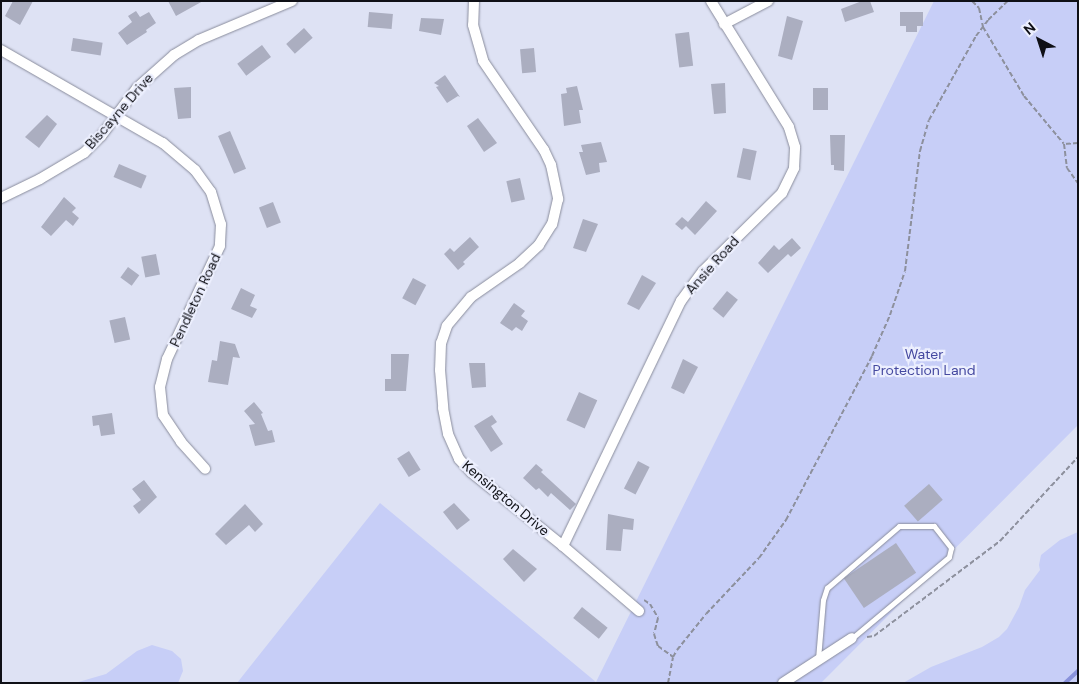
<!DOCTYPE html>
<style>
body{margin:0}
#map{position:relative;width:1079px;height:684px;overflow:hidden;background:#dee2f4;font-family:"DM Sans",sans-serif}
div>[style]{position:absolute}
.green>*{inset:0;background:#c7cef7}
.stream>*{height:4px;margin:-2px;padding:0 2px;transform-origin:2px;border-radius:2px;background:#8992db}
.building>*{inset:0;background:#abaec0;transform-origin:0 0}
.path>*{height:2px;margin-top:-1px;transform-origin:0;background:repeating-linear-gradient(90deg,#8d909d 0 5px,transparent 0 7.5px)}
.roads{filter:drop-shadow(0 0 1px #898c9c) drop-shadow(0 0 1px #898c9c)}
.service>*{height:5px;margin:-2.5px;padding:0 2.5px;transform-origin:2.5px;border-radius:2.5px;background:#fff}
.minor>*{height:10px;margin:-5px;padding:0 5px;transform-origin:5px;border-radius:5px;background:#fff}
span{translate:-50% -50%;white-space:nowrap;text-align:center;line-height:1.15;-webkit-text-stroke:4.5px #eceffe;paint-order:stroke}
.street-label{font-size:14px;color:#0f1016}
.park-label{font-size:14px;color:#4549a0}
.frame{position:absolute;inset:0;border:2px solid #0f1016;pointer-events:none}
.north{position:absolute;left:1014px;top:15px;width:50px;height:50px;-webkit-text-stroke:4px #eceffe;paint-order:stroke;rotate:320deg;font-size:14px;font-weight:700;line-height:20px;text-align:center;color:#0f1016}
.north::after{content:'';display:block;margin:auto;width:18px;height:22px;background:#0f1016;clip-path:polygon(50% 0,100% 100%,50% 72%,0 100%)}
</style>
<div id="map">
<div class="green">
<i style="clip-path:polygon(934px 1px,1078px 1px,1078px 425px,821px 683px,237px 683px,380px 503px,596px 682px)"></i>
<i style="clip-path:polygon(1078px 532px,1078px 683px,903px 683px,931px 667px,982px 647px,999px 637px,1007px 629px,1019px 607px,1025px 590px,1040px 570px,1039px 565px,1041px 555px,1060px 540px)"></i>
<i style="clip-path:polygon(152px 645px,172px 651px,181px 659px,183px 671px,178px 683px,75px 683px,106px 674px,137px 651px)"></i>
</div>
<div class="stream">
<i style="left:1065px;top:683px;width:18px;rotate:-43deg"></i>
</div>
<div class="building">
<i style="clip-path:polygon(13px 1px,33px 1px,20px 25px,5px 16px)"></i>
<i style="clip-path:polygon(168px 1px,203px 1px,176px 16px)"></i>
<i style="clip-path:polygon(862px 1px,870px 1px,874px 12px,845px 22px,841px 9px)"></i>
<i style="clip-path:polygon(136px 11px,140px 17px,149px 12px,156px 23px,146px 30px,147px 32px,127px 45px,118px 33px,132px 22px,128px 16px)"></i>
<i style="left:369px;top:12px;width:24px;height:15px;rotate:5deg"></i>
<i style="clip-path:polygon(900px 12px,923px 12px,923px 26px,917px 26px,917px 32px,906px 32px,906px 26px,900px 26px)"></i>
<i style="clip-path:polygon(787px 16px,803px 21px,792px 60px,778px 56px)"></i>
<i style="clip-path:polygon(421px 18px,444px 19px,441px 35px,419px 31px)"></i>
<i style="left:304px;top:28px;width:13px;height:24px;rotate:48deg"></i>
<i style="left:689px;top:32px;width:34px;height:14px;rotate:83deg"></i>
<i style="left:73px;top:38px;width:30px;height:13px;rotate:9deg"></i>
<i style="left:262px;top:45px;width:15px;height:31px;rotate:53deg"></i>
<i style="left:534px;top:48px;width:24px;height:14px;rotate:85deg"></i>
<i style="clip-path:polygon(445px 75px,460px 97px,458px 96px,447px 103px,436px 87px,439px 86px,434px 83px)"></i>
<i style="clip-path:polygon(725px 83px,726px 113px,714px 114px,711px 84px)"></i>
<i style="clip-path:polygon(577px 86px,583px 110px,579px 110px,581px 123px,564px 126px,561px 94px,567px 93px,566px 88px)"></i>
<i style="clip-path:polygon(191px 87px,191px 118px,178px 119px,174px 88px)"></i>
<i style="left:813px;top:88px;width:15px;height:22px"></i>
<i style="clip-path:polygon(47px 115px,57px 124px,39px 148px,25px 137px)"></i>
<i style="clip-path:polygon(478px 118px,497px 143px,484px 152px,467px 126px)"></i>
<i style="left:230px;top:131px;width:41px;height:13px;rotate:67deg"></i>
<i style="clip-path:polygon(830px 135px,845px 135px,844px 171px,834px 170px,834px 165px,831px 165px)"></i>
<i style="clip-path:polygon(601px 142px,607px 162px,599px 163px,600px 172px,586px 175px,579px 152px,583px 152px,581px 145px)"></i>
<i style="left:743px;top:148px;width:14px;height:30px;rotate:12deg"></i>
<i style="left:119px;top:164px;width:30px;height:14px;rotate:23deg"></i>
<i style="left:520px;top:178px;width:22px;height:14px;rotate:77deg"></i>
<i style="clip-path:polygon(64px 197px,76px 208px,72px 212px,79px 218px,73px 226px,66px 220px,51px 236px,41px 227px)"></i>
<i style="clip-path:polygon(706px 201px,717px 211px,695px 235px,686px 226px,682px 230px,675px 224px,682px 217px,688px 222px)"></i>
<i style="left:273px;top:202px;width:22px;height:15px;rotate:69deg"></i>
<i style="clip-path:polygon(583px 219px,598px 224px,586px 252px,573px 248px)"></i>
<i style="clip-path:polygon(470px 237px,479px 247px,463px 262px,465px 264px,458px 270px,444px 254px,450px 248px,454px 252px)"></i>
<i style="clip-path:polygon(792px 238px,801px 248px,791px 257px,788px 254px,768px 273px,758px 263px,774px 245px,779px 250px)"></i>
<i style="left:156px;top:254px;width:21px;height:15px;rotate:79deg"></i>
<i style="left:128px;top:267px;width:14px;height:13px;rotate:36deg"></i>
<i style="clip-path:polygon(642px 275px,656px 283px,639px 310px,627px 304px)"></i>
<i style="left:413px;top:278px;width:15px;height:23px;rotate:28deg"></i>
<i style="clip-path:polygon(241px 288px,255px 295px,250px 306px,257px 309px,252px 318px,231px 309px)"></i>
<i style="left:727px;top:291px;width:14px;height:23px;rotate:39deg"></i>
<i style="clip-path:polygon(514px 303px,525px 311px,521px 316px,528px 321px,522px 331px,516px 327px,512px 331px,500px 323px)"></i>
<i style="left:125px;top:317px;width:23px;height:16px;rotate:77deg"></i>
<i style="clip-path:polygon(220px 341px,235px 344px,240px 358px,233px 357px,228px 385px,208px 382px,212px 360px,217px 361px)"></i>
<i style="clip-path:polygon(391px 354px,409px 354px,406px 391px,385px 391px,385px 379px,391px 379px)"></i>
<i style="clip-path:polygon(683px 359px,698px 367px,684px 394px,671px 388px)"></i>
<i style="clip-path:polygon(469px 363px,485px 363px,486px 387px,472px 388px)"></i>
<i style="left:579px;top:392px;width:20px;height:31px;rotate:24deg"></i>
<i style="clip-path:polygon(254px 402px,263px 413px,261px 414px,268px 431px,272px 430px,275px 442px,255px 446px,249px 425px,255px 424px,244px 411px)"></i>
<i style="clip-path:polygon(112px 413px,115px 434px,101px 436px,99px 425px,93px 426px,92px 416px)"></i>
<i style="clip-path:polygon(492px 415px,497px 422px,491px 426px,503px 444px,491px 452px,474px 426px)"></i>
<i style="left:409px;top:451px;width:22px;height:14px;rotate:58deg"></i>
<i style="left:638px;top:461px;width:13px;height:31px;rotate:27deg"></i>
<i style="clip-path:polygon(536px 464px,543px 470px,541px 472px,576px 504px,570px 510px,551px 493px,548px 497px,539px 488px,536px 490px,523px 478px)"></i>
<i style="clip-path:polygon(144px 480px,157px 497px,139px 514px,133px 506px,141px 500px,132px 489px)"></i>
<i style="left:929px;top:484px;width:21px;height:33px;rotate:49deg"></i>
<i style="clip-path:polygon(454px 503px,470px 520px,457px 530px,443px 512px)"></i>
<i style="clip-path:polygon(245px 504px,263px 524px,255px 532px,249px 525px,226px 545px,215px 534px)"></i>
<i style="clip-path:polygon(608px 514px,634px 519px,633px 530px,623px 529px,621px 551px,606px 550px)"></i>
<i style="left:896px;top:543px;width:36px;height:63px;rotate:56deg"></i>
<i style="clip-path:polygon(513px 549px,537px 569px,524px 582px,503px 559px)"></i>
<i style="left:582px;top:607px;width:33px;height:14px;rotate:39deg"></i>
</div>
<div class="path">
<i style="left:972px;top:1px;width:10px;rotate:45deg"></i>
<i style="left:979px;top:8px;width:19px;rotate:78deg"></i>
<i style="left:983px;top:27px;width:80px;rotate:59.3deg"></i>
<i style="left:1024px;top:96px;width:62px;rotate:50.2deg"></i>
<i style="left:1078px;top:143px;width:14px;rotate:176deg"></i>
<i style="left:1064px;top:144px;width:24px;rotate:83deg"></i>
<i style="left:1067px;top:168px;width:19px;rotate:54deg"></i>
<i style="left:644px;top:600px;width:7px;rotate:34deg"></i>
<i style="left:650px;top:604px;width:16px;rotate:60deg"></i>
<i style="left:658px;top:618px;width:16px;rotate:104deg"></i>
<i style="left:654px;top:634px;width:13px;rotate:72deg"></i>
<i style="left:658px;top:646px;width:19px;rotate:36deg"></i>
<i style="left:867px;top:637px;width:7px;rotate:-8deg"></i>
<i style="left:874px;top:636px;width:158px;rotate:-37deg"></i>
<i style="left:1000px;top:541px;width:115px;rotate:-47.1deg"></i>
<i style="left:668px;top:683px;width:26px;rotate:-79deg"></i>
<i style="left:673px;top:657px;width:8px;rotate:-60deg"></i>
<i style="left:677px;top:650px;width:46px;rotate:-51.1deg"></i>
<i style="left:706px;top:614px;width:77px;rotate:-46.6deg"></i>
<i style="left:759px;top:558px;width:47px;rotate:-54.6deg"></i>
<i style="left:786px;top:520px;width:185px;rotate:-62.3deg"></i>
<i style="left:872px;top:356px;width:45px;rotate:-66.3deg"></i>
<i style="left:890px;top:315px;width:46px;rotate:-71.2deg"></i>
<i style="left:905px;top:271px;width:121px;rotate:-82.9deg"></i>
<i style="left:920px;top:151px;width:32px;rotate:-74deg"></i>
<i style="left:929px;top:120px;width:96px;rotate:-60.8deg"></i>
<i style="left:976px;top:36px;width:20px;rotate:-53deg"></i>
<i style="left:988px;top:20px;width:28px;rotate:-44deg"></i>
</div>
<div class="roads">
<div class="service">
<i style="left:818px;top:659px;width:59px;rotate:-85.2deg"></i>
<i style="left:823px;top:600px;width:13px;rotate:-72deg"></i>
<i style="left:827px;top:588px;width:95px;rotate:-40.7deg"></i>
<i style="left:899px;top:526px;width:35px"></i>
<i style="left:934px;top:526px;width:28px;rotate:52deg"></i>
<i style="left:951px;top:548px;width:9px;rotate:103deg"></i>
<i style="left:949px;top:557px;width:126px;rotate:140.1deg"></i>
</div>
<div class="minor">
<i style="left:474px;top:1px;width:24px;rotate:92deg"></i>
<i style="left:473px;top:25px;width:37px;rotate:74deg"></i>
<i style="left:483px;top:61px;width:108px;rotate:55.6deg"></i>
<i style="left:544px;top:150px;width:17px;rotate:65deg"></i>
<i style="left:551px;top:165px;width:35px;rotate:78deg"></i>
<i style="left:558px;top:199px;width:26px;rotate:103deg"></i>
<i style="left:552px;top:224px;width:25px;rotate:122deg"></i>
<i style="left:539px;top:245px;width:26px;rotate:137deg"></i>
<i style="left:520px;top:263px;width:60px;rotate:145.2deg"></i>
<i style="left:471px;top:297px;width:38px;rotate:130deg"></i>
<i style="left:447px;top:326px;width:18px;rotate:109deg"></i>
<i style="left:441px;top:343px;width:27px;rotate:92deg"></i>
<i style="left:440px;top:370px;width:38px;rotate:85deg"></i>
<i style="left:443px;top:408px;width:26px;rotate:79deg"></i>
<i style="left:448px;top:434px;width:27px;rotate:66deg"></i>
<i style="left:459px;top:459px;width:18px;rotate:47deg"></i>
<i style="left:471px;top:472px;width:118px;rotate:38.8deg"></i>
<i style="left:563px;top:546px;width:100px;rotate:40.5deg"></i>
<i style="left:724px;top:24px;width:50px;rotate:-27.6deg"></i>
<i style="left:1px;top:50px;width:187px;rotate:29.9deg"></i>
<i style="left:163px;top:143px;width:42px;rotate:40.2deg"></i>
<i style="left:195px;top:170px;width:27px;rotate:54deg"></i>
<i style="left:211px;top:192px;width:34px;rotate:73deg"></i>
<i style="left:221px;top:224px;width:22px;rotate:93deg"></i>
<i style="left:220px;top:246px;width:125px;rotate:115.1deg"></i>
<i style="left:167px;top:359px;width:29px;rotate:104deg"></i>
<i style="left:160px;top:387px;width:28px;rotate:84deg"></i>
<i style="left:163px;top:415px;width:32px;rotate:56deg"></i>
<i style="left:181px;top:442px;width:36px;rotate:48deg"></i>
<i style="left:1px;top:198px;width:43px;rotate:-26deg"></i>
<i style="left:40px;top:179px;width:51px;rotate:-30.6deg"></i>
<i style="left:84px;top:153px;width:24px;rotate:-45deg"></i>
<i style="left:101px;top:136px;width:60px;rotate:-53.1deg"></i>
<i style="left:137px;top:88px;width:50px;rotate:-41.7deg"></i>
<i style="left:174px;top:55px;width:29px;rotate:-31deg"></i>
<i style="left:199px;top:40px;width:101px;rotate:-22.8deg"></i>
<i style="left:563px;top:546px;width:272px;rotate:-64.3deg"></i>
<i style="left:681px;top:301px;width:37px;rotate:-54deg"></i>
<i style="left:703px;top:271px;width:111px;rotate:-44.6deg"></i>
<i style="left:782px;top:193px;width:28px;rotate:-64deg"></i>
<i style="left:794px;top:168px;width:21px;rotate:-87deg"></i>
<i style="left:795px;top:147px;width:21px;rotate:-107deg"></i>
<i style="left:789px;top:127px;width:148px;rotate:-121.8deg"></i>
<i style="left:783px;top:683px;width:82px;rotate:-33.1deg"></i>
</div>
</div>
<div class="street-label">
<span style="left:119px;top:111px;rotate:-49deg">Biscayne Drive</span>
<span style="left:712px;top:265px;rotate:-48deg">Ansie Road</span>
<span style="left:195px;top:300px;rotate:-65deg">Pendleton Road</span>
<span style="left:506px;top:498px;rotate:40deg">Kensington Drive</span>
</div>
<div class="park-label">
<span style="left:924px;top:362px">Water<br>Protection Land</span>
</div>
<div class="frame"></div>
<div class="north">N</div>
</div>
